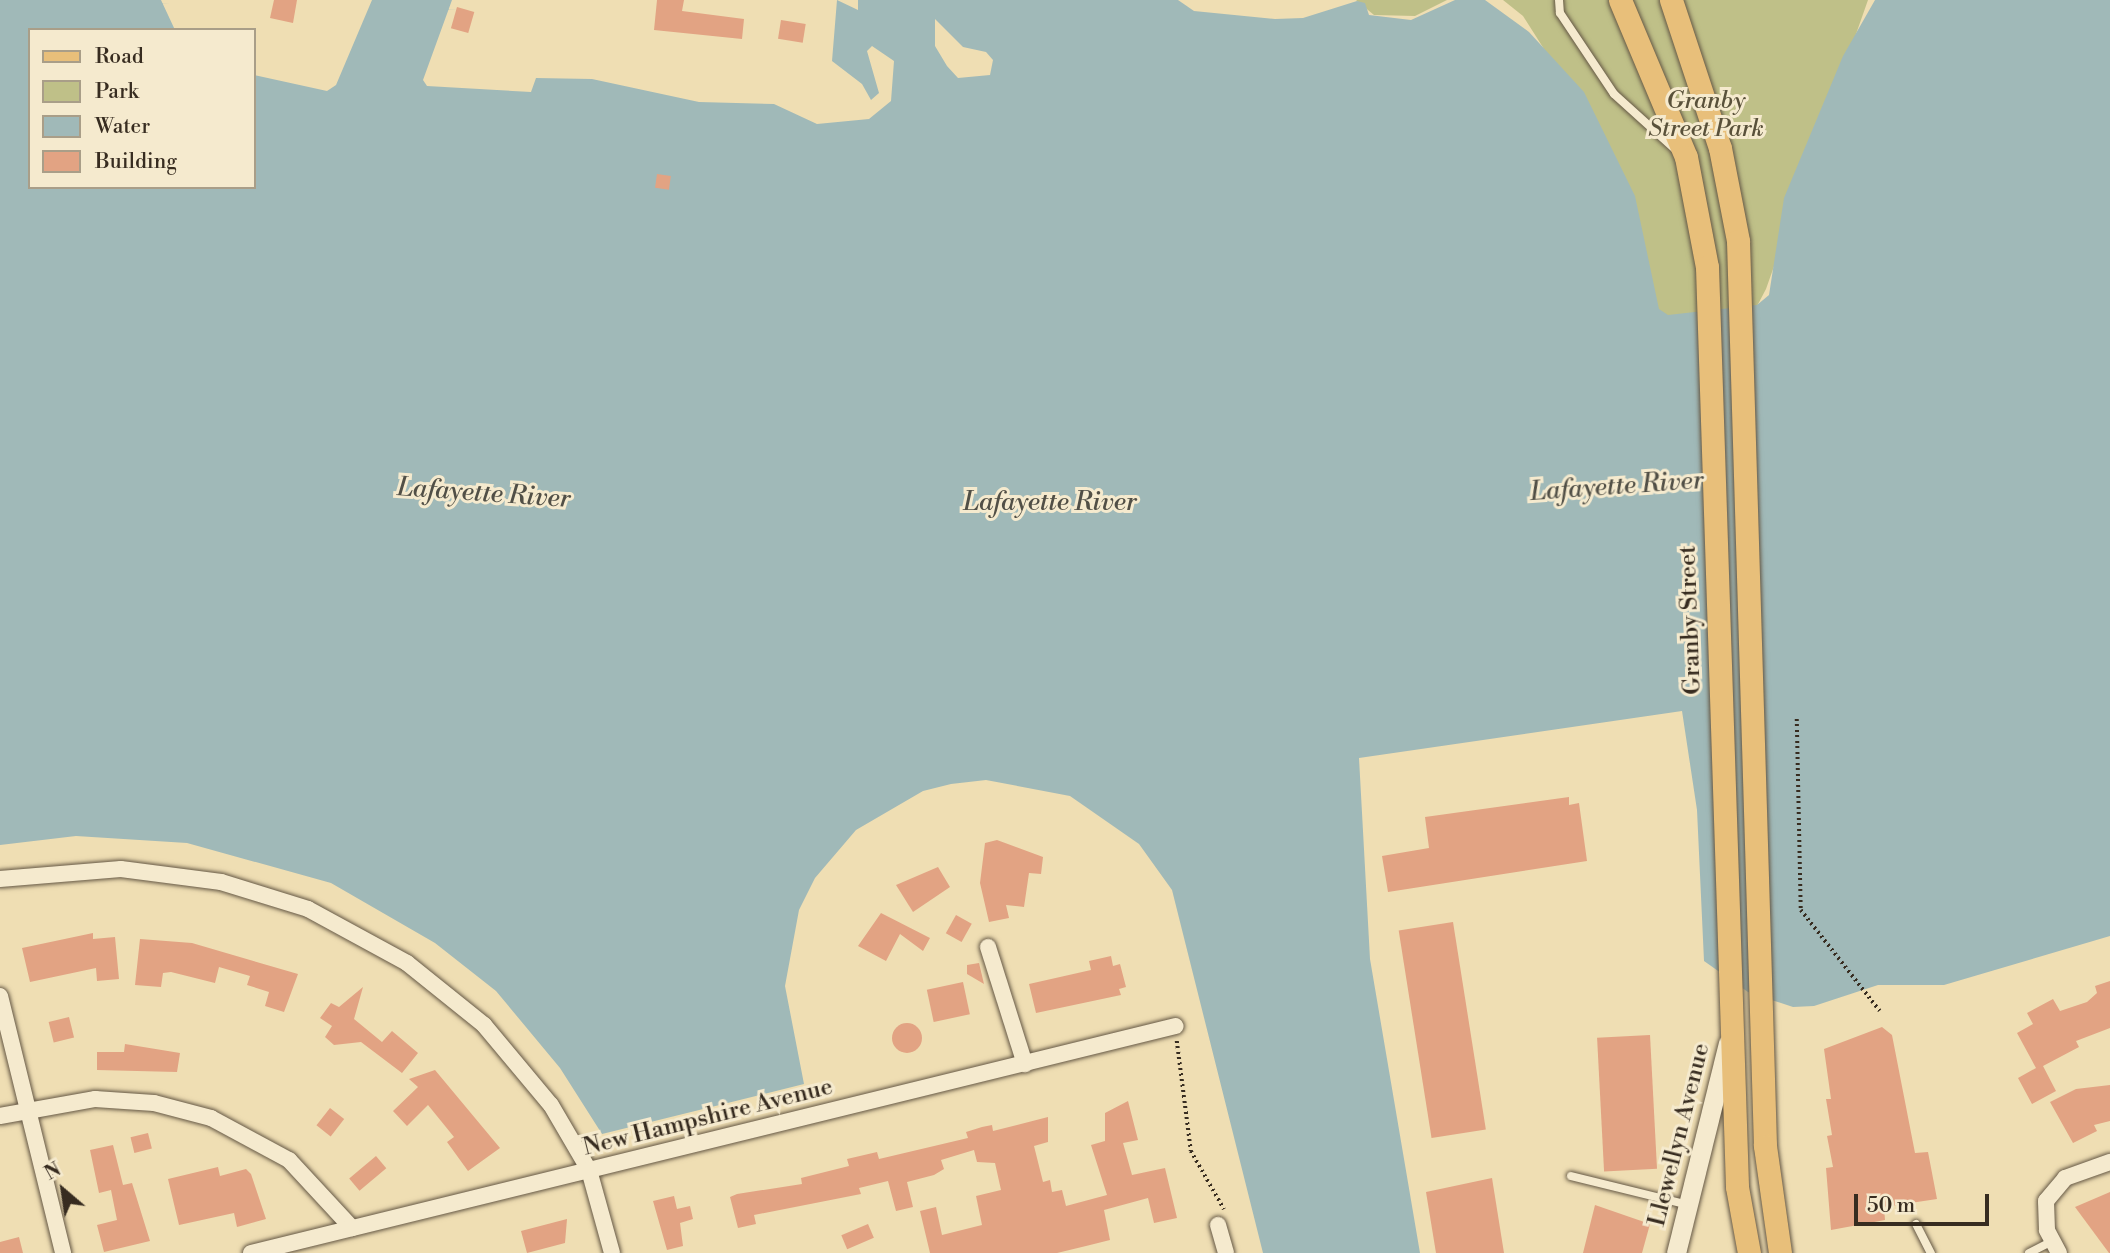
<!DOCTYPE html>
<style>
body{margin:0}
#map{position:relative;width:2110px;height:1253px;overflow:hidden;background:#efdeb3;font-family:"Libre Bodoni",serif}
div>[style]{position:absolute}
.green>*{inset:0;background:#bfc088}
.water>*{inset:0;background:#a0b9b8}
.building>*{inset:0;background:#e2a383;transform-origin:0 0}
.round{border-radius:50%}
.path>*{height:3.5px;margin-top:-1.75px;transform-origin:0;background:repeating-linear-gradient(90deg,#372c20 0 2px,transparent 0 5.5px)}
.roads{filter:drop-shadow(0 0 2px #655845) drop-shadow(0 0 2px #655845)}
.service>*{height:8px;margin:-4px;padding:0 4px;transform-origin:4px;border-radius:4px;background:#f5eace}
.minor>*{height:16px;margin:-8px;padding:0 8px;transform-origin:8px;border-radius:8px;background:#f5eace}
.tertiary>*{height:19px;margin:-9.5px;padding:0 9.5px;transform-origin:9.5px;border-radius:9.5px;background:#f5eace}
.primary>*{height:23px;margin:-11.5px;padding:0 11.5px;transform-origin:11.5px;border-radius:11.5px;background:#e8bf7a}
span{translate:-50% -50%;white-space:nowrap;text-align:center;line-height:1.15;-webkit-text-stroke:6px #f5eace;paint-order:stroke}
.park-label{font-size:24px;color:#59513a;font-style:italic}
.street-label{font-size:24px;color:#372c20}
.water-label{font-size:26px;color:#514f46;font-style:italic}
.legend{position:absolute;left:28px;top:28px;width:228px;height:161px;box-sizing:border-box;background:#f5eace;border:2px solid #a99e88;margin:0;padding:9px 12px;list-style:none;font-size:21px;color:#372c20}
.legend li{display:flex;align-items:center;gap:14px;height:35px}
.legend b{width:35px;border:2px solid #a99e88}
.north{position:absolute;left:28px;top:1155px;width:70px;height:70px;-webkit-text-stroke:5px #f5eace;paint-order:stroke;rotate:331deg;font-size:19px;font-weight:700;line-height:28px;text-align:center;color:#372c20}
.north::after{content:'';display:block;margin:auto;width:24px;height:32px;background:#372c20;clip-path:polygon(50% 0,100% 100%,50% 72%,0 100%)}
.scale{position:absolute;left:1854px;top:1194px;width:135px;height:32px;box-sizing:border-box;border:4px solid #372c20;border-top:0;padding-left:9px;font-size:21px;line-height:24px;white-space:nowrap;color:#372c20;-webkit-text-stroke:5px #f5eace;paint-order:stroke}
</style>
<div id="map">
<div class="green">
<i style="clip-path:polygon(1356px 0,1447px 0,1415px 16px,1374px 15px)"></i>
<i style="clip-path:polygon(1503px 0,1868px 0,1766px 289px,1745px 329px,1649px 315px,1584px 112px,1523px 16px)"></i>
</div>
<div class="water">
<i style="clip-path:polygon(evenodd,0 0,161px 0,175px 30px,30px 30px,30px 187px,254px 187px,254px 75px,327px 91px,336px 85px,372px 0,452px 0,423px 80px,427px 86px,531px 92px,536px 78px,592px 79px,699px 102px,774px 104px,817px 124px,869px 119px,891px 101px,894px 61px,872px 46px,867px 51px,879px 93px,871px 100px,862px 84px,832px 61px,837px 0,858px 10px,858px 0,1178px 0,1194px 11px,1275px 19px,1303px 18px,1357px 1px,1365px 3px,1369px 15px,1411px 20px,1455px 0,1485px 0,1529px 32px,1584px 92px,1635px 196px,1659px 309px,1668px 315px,1757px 305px,1769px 295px,1784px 198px,1843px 56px,1875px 0,2110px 0,2110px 936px,1944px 985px,1878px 985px,1814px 1006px,1793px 1007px,1748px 992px,1704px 961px,1697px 810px,1682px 711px,1359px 758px,1370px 959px,1420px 1253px,1263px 1253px,1172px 890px,1139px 844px,1070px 796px,986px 780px,951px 784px,923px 791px,856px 830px,815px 878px,799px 910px,785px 986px,804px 1084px,602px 1134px,560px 1068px,496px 991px,435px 943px,331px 883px,187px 843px,76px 836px,0 845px,0 0,935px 19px,963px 47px,986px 52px,993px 60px,990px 75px,958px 78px,947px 66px,935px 46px,935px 19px)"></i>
</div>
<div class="building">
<i style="clip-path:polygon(274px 0,297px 0,293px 23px,270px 18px)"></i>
<i style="clip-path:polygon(657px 0,684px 0,682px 11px,744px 19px,742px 39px,654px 30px)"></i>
<i style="left:457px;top:7px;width:18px;height:22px;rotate:16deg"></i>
<i style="left:781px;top:20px;width:25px;height:19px;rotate:9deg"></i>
<i style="left:657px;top:174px;width:14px;height:14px;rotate:8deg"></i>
<i style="clip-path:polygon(1569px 797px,1569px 805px,1579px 803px,1587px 861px,1388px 892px,1382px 856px,1429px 848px,1425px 817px)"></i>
<i style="clip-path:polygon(997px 840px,1043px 857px,1041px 874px,1029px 873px,1024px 907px,1006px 905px,1009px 918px,989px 922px,980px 883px,985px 843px)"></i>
<i style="clip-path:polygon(938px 867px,950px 887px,913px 912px,896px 885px)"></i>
<i style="clip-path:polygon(881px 913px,930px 938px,923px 951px,900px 934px,886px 961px,858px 946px)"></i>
<i style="left:956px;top:915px;width:18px;height:21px;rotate:29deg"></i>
<i style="left:1453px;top:922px;width:210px;height:55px;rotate:81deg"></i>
<i style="clip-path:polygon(93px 933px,93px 939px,115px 937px,119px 979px,97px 981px,96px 968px,30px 982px,22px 948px)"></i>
<i style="clip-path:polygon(140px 939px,192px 943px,298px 974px,284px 1012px,265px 1006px,269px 992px,247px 985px,250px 976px,219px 967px,215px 983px,171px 972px,163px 973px,161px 987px,135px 985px)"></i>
<i style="clip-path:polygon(1111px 956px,1113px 966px,1120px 964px,1126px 987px,1119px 989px,1121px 995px,1036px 1013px,1029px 984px,1091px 970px,1089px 961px)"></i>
<i style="clip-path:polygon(979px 963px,984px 984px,967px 974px,967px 965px)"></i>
<i style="clip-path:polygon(2110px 981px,2110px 1028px,2076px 1041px,2079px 1047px,2043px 1066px,2056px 1091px,2032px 1104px,2018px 1078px,2036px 1068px,2017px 1033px,2033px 1024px,2027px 1013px,2053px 999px,2060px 1011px,2087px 1002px,2097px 993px,2095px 986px)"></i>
<i style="left:963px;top:982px;width:33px;height:37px;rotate:78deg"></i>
<i style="clip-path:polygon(363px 987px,354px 1019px,382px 1042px,392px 1031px,418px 1053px,402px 1073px,361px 1042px,334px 1045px,325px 1037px,332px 1026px,320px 1018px,331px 1003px,339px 1007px)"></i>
<i style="left:69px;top:1017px;width:21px;height:21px;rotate:76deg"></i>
<i class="round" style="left:892px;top:1023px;width:30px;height:30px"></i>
<i style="clip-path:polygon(1882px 1027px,1892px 1035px,1915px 1153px,1928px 1152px,1937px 1199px,1884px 1207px,1885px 1220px,1831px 1230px,1826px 1168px,1833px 1167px,1827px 1136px,1832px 1135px,1826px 1099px,1831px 1099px,1824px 1049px)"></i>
<i style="left:1650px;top:1035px;width:134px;height:53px;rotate:87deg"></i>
<i style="clip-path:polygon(125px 1044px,180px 1053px,177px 1072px,97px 1070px,97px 1052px,124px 1052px)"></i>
<i style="clip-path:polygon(435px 1070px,500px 1148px,468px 1171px,447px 1142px,454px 1137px,428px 1105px,407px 1126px,393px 1111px,418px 1087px,409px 1079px)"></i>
<i style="clip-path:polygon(2110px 1085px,2110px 1121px,2094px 1125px,2097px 1131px,2073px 1143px,2050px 1102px,2076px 1089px)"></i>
<i style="clip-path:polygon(1128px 1101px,1138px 1140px,1123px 1143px,1132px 1175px,1165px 1168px,1177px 1218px,1154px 1223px,1148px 1198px,1104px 1210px,1110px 1240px,1086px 1246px,1057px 1253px,930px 1253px,920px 1211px,936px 1207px,942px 1235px,982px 1225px,976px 1196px,1001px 1190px,995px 1163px,977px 1162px,974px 1150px,941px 1160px,944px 1169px,934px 1175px,907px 1182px,913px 1207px,896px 1211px,888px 1181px,859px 1188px,861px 1194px,754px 1215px,756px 1224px,738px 1228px,730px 1197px,737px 1194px,802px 1184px,801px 1178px,849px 1166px,847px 1159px,877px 1152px,879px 1159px,968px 1138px,966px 1132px,982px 1127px,992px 1125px,993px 1131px,1048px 1117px,1048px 1142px,1034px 1146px,1043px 1182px,1050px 1180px,1052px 1192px,1062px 1190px,1066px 1206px,1107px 1195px,1091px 1145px,1105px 1141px,1105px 1113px)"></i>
<i style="left:330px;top:1108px;width:18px;height:22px;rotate:38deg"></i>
<i style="left:148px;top:1133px;width:16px;height:18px;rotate:76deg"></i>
<i style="clip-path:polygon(113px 1145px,123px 1185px,132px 1183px,150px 1241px,104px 1252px,97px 1225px,117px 1220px,111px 1190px,99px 1193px,90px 1150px)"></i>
<i style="left:376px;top:1156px;width:16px;height:35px;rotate:50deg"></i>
<i style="clip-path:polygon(218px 1167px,220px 1176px,246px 1169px,251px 1174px,266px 1219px,237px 1227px,234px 1213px,179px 1225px,168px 1179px)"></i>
<i style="clip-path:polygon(1492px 1178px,1504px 1253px,1436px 1253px,1426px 1192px)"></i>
<i style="clip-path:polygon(2110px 1192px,2110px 1253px,2109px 1253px,2075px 1207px)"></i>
<i style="clip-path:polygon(674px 1196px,677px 1209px,690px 1206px,693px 1219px,680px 1223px,683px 1246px,667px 1250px,653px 1201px)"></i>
<i style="clip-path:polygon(1595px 1205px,1650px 1224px,1642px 1253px,1583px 1253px)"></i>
<i style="clip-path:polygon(567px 1219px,565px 1243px,527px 1253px,521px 1231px)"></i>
<i style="left:868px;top:1224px;width:15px;height:29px;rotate:67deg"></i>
<i style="clip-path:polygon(19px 1237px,23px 1253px,0 1253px,0 1242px)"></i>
</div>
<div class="path">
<i style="left:1797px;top:719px;width:191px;rotate:88.8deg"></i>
<i style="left:1801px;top:910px;width:128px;rotate:52deg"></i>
<i style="left:1177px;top:1041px;width:111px;rotate:82.7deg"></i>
<i style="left:1191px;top:1151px;width:67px;rotate:60.4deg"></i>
</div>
<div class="roads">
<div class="service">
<i style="left:1559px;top:0;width:13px;rotate:86deg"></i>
<i style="left:1560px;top:13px;width:97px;rotate:56.3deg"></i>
<i style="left:1614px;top:94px;width:85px;rotate:42.1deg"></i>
<i style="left:1571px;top:1176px;width:122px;rotate:13.8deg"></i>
<i style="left:1916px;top:1224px;width:33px;rotate:63deg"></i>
<i style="left:2029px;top:1253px;width:27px;rotate:-27deg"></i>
</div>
<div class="minor">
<i style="left:0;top:879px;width:121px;rotate:-4.7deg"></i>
<i style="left:121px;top:869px;width:101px;rotate:7.4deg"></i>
<i style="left:221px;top:882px;width:91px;rotate:17.2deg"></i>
<i style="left:308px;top:909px;width:113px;rotate:28.6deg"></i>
<i style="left:407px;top:963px;width:99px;rotate:38.8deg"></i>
<i style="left:484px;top:1025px;width:104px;rotate:50.1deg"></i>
<i style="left:551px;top:1105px;width:75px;rotate:59.7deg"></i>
<i style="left:589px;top:1170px;width:86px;rotate:74.5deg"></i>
<i style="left:988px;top:947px;width:123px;rotate:72.5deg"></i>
<i style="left:0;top:996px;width:265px;rotate:76.2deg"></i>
<i style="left:0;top:1116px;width:97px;rotate:-10.1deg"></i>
<i style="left:95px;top:1099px;width:59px;rotate:3.9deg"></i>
<i style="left:154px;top:1103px;width:59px;rotate:14.7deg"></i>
<i style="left:211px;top:1118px;width:89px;rotate:28.3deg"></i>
<i style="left:289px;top:1160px;width:93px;rotate:47.2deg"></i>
<i style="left:1218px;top:1225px;width:29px;rotate:74deg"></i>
<i style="left:251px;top:1253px;width:952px;rotate:-13.79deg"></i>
<i style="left:2059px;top:1253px;width:26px;rotate:-118deg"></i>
<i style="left:2047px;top:1230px;width:29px;rotate:-92deg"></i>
<i style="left:2046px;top:1201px;width:30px;rotate:-50deg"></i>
<i style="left:2065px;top:1178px;width:48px;rotate:-19.6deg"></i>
</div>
<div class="tertiary">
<i style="left:1676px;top:1253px;width:216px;rotate:-76.1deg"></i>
</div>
<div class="primary">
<i style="left:1620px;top:0;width:170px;rotate:67.2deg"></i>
<i style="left:1686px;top:157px;width:112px;rotate:79.2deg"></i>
<i style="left:1707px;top:267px;width:920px;rotate:88.13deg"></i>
<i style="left:1737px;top:1187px;width:67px;rotate:79.7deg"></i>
<i style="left:1671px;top:0;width:156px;rotate:71.7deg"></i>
<i style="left:1720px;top:148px;width:95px;rotate:79deg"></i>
<i style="left:1738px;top:241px;width:905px;rotate:88.29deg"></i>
<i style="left:1765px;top:1146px;width:108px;rotate:82deg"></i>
</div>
</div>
<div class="park-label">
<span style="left:1706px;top:116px">Granby<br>Street Park</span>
</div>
<div class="street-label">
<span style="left:1691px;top:620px;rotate:-92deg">Granby Street</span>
<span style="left:708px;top:1118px;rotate:-14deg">New Hampshire Avenue</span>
<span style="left:1680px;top:1135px;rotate:-76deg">Llewellyn Avenue</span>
</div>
<div class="water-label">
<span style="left:1617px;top:487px;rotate:-4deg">Lafayette River</span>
<span style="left:484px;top:494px;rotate:4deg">Lafayette River</span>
<span style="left:1050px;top:503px">Lafayette River</span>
</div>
<ul class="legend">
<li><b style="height:9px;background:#e8bf7a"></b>Road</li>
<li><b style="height:19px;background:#bfc088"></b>Park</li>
<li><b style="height:19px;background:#a0b9b8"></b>Water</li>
<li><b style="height:19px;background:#e2a383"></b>Building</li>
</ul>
<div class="north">N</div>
<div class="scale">50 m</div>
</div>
